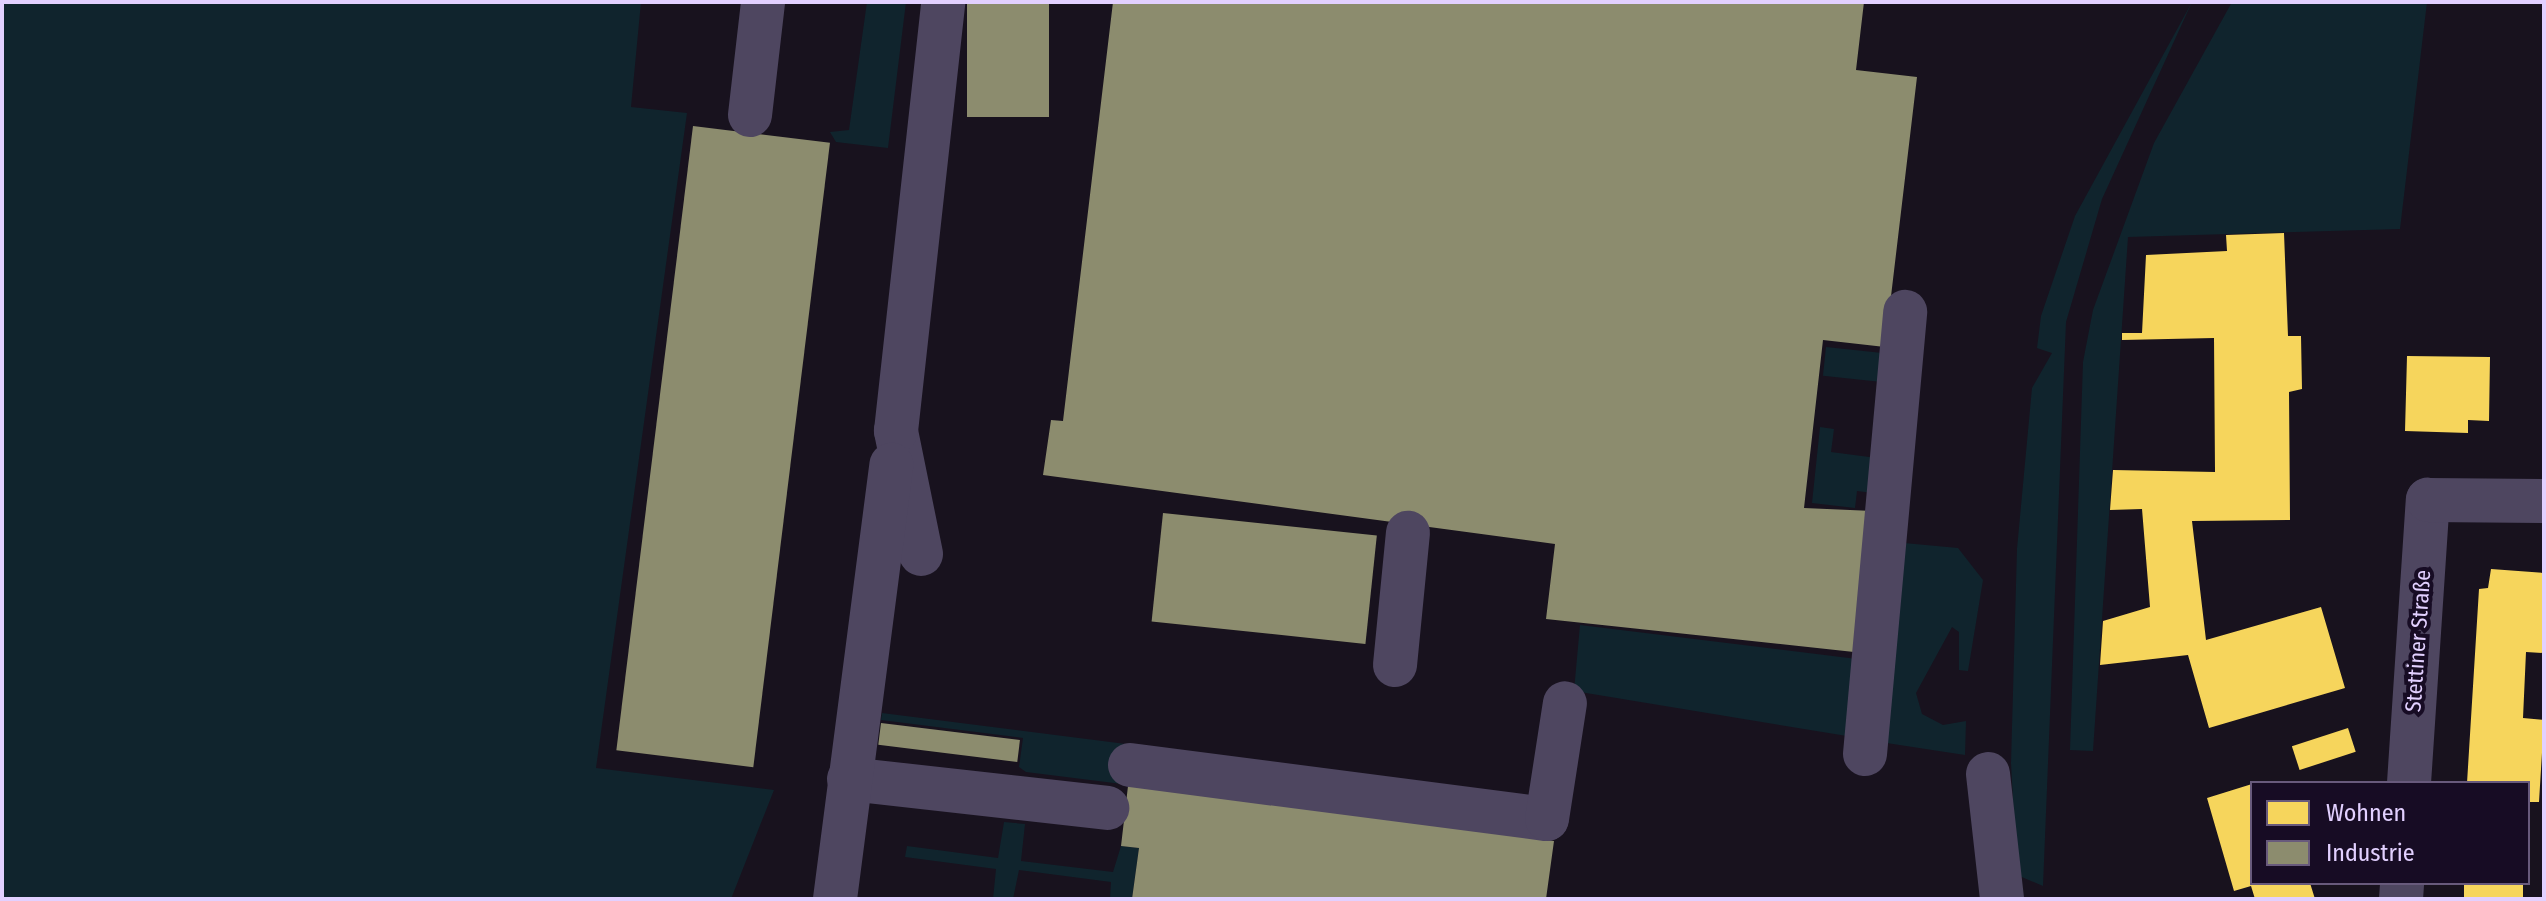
<!DOCTYPE html>
<meta charset="utf-8">
<style>
body{margin:0}
#map{position:relative;width:2546px;height:901px;overflow:hidden;background:#18121e;font-family:"Fira Sans Condensed",sans-serif}
div>[style]{position:absolute}
.green>*{inset:0;background:#10242d;transform-origin:0 0}
.homes>*{inset:0;background:#f6d55c;transform-origin:0 0}
.industry>*{inset:0;background:#8c8c6e;transform-origin:0 0}
.minor>*{height:44px;margin:-22px;padding:0 22px;transform-origin:22px;border-radius:22px;background:#4e4660}
span{translate:-50% -50%;white-space:nowrap;text-align:center;line-height:1.15;-webkit-text-stroke:8px #170c24;paint-order:stroke}
.street-label{font-size:22px;color:#e2d0ff}
.frame{position:absolute;inset:0;border:4px solid #e2d0ff;pointer-events:none}
.legend{position:absolute;left:2250px;top:781px;width:280px;height:104px;box-sizing:border-box;background:#170c24;border:2px solid #685a7c;margin:0;padding:10px 14px;list-style:none;font-size:24px;color:#e2d0ff}
.legend li{display:flex;align-items:center;gap:16px;height:40px}
.legend b{width:40px;border:2px solid #685a7c}
</style>
<div id="map">
<div class="green">
<i style="clip-path:polygon(2px 2px,641px 2px,631px 107px,687px 113px,596px 768px,774px 790px,731px 899px,2px 899px)"></i>
<i style="clip-path:polygon(867px 2px,906px 2px,888px 148px,836px 142px,830px 132px,849px 130px)"></i>
<i style="clip-path:polygon(2192px 2px,2102px 199px,2066px 322px,2043px 886px,2017px 875px,2011px 763px,2017px 549px,2032px 388px,2052px 353px,2037px 348px,2041px 316px,2075px 216px)"></i>
<i style="clip-path:polygon(2232px 2px,2427px 2px,2400px 229px,2128px 237px,2093px 751px,2070px 750px,2083px 362px,2093px 310px,2154px 143px)"></i>
<i style="left:1826px;top:347px;width:59px;height:29px;rotate:6deg"></i>
<i style="clip-path:polygon(1820px 427px,1834px 429px,1831px 452px,1877px 458px,1873px 493px,1857px 491px,1855px 508px,1812px 503px)"></i>
<i style="clip-path:polygon(1904px 543px,1958px 548px,1983px 580px,1968px 671px,1959px 670px,1959px 632px,1952px 627px,1916px 693px,1922px 714px,1943px 725px,1966px 721px,1965px 755px,1880px 742px)"></i>
<i style="clip-path:polygon(1580px 625px,1865px 660px,1853px 737px,1574px 691px)"></i>
<i style="clip-path:polygon(882px 713px,1126px 744px,1122px 784px,1026px 772px,1019px 767px,1023px 738px,881px 720px)"></i>
<i style="clip-path:polygon(1004px 822px,1025px 824px,1021px 861px,1113px 872px,1121px 846px,1139px 848px,1132px 899px,1110px 899px,1111px 882px,1019px 870px,1013px 899px,993px 899px,996px 869px,905px 857px,907px 846px,998px 858px)"></i>
</div>
<div class="homes">
<i style="clip-path:polygon(2284px 233px,2288px 336px,2301px 336px,2302px 389px,2289px 392px,2290px 520px,2192px 521px,2206px 640px,2321px 607px,2345px 688px,2209px 728px,2188px 655px,2100px 665px,2103px 621px,2150px 607px,2142px 509px,2110px 510px,2113px 470px,2215px 472px,2214px 338px,2122px 340px,2122px 333px,2142px 333px,2146px 255px,2227px 251px,2226px 235px)"></i>
<i style="clip-path:polygon(2407px 356px,2490px 357px,2489px 421px,2468px 420px,2468px 433px,2405px 431px)"></i>
<i style="clip-path:polygon(2491px 569px,2544px 573px,2544px 653px,2526px 652px,2523px 718px,2544px 720px,2539px 802px,2528px 802px,2528px 783px,2467px 783px,2479px 589px,2488px 588px)"></i>
<i style="left:2348px;top:728px;width:25px;height:59px;rotate:72deg"></i>
<i style="clip-path:polygon(2252px 784px,2252px 883px,2310px 883px,2315px 899px,2255px 899px,2251px 886px,2234px 891px,2207px 798px)"></i>
<i style="left:2464px;top:883px;width:59px;height:16px"></i>
</div>
<div class="industry">
<i style="left:967px;top:2px;width:82px;height:115px"></i>
<i style="clip-path:polygon(1113px 2px,1864px 2px,1856px 70px,1917px 77px,1885px 347px,1823px 340px,1804px 508px,1873px 511px,1854px 652px,1546px 619px,1555px 544px,1043px 475px,1051px 420px,1063px 421px)"></i>
<i style="left:693px;top:126px;width:138px;height:629px;rotate:7deg"></i>
<i style="left:1163px;top:513px;width:215px;height:109px;rotate:6deg"></i>
<i style="left:881px;top:723px;width:140px;height:22px;rotate:7deg"></i>
<i style="clip-path:polygon(1128px 786px,1554px 841px,1546px 899px,1132px 899px,1139px 848px,1121px 846px)"></i>
</div>
<div class="minor">
<i style="left:750px;top:115px;width:114px;rotate:-83.4deg"></i>
<i style="left:921px;top:554px;width:126px;rotate:-101.5deg"></i>
<i style="left:896px;top:431px;width:432px;rotate:-83.7deg"></i>
<i style="left:1395px;top:665px;width:133px;rotate:-84.4deg"></i>
<i style="left:1865px;top:754px;width:444px;rotate:-84.8deg"></i>
<i style="left:1130px;top:765px;width:420px;rotate:7.4deg"></i>
<i style="left:1547px;top:819px;width:117px;rotate:-81.2deg"></i>
<i style="left:1988px;top:774px;width:126px;rotate:83.6deg"></i>
<i style="left:849px;top:779px;width:260px;rotate:6.4deg"></i>
<i style="left:2409px;top:783px;width:284px;rotate:-86.2deg"></i>
<i style="left:2428px;top:500px;width:116px;rotate:0.5deg"></i>
<i style="left:835px;top:899px;width:438px;rotate:-82.6deg"></i>
<i style="left:2401px;top:899px;width:16px;rotate:-86deg"></i>
</div>
<div class="street-label">
<span style="left:2418px;top:641px;rotate:-86deg">Stettiner Straße</span>
</div>
<div class="frame"></div>
<ul class="legend">
<li><b style="height:22px;background:#f6d55c"></b>Wohnen</li>
<li><b style="height:22px;background:#8c8c6e"></b>Industrie</li>
</ul>
</div>
